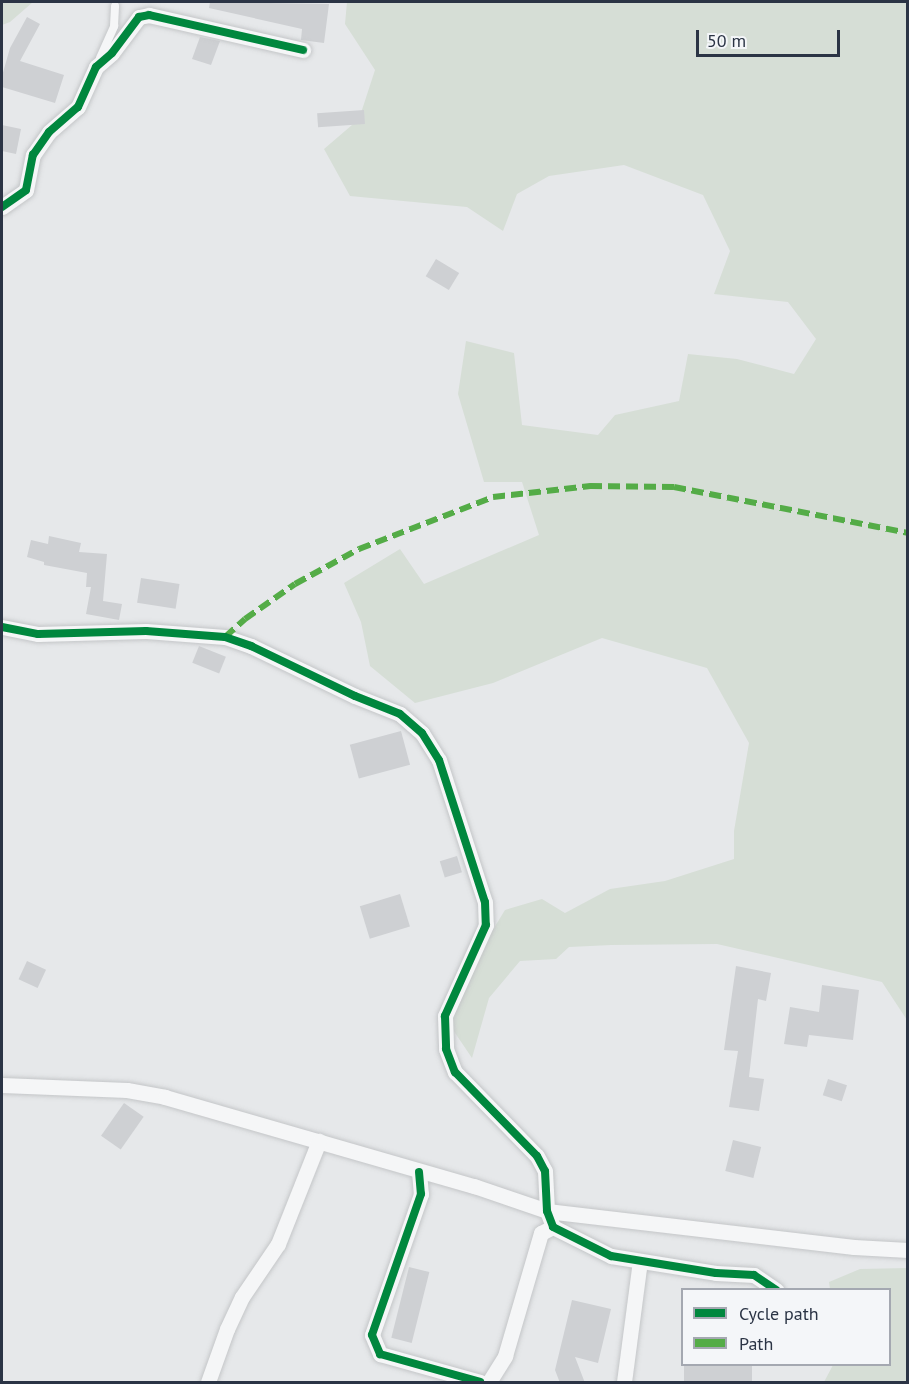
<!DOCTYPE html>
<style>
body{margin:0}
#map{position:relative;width:909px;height:1384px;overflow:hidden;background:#e6e8ea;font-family:"PT Sans",sans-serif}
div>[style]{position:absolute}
.green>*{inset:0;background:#d6ded6}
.building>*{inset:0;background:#ced0d3;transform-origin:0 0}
.roads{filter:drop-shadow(0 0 2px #c4c6c8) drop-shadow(0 0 2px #c4c6c8)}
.lane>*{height:8px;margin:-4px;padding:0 4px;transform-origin:4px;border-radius:4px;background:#f5f6f7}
.street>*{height:15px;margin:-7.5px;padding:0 7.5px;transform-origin:7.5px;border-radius:7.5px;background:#f5f6f7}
.quiet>*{height:6px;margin-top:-3px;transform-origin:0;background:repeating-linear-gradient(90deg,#54ac47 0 12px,transparent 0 18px)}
.cycleway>*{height:8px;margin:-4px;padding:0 4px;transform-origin:4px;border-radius:4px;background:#00873e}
span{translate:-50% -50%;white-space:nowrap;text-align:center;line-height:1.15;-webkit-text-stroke:4.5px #f4f6f9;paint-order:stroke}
.frame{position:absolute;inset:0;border:3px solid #2b3445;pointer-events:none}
.legend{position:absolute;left:681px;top:1288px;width:210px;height:78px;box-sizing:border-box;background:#f4f6f9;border:2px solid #a4a8b1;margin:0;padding:8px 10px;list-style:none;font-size:18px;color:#2b3445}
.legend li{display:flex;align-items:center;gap:12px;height:30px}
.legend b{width:30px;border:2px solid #a4a8b1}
.scale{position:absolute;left:696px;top:30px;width:144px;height:27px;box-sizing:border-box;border:3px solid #2b3445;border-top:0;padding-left:8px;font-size:18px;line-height:21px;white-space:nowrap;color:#2b3445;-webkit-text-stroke:4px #f4f6f9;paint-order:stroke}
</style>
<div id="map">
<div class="green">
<i style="clip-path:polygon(2px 2px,33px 2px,10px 22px,2px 25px)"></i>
<i style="clip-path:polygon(347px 2px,907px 2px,907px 1020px,882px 982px,717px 944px,611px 945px,569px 947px,556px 959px,520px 961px,489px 998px,472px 1058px,451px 1027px,459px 985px,505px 910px,542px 899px,565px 913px,610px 889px,665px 881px,734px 859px,734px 831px,749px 743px,707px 668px,602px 638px,493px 683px,415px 703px,370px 666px,361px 622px,344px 583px,400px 549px,424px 584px,539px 535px,522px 482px,484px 482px,458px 394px,466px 341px,514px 353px,522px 425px,598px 435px,615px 415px,679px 401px,688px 354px,737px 359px,794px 374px,816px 339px,788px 302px,714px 294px,730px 251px,703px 195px,624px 165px,549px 176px,517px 194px,503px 231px,467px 207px,350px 196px,324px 149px,359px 119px,375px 70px,345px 24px)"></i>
<i style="clip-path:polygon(907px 1268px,907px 1382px,824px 1382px,833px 1365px,890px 1364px,890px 1290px,830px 1289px,829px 1282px,860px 1269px)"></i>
</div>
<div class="building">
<i style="clip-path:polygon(210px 2px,329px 4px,324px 43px,301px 40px,302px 29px,209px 8px)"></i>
<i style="clip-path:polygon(27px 17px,40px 24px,20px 61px,64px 75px,55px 103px,2px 87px,2px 76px,10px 48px)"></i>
<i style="clip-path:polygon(200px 37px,220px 41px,211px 65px,192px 59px)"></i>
<i style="left:364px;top:110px;width:14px;height:47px;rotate:86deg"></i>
<i style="clip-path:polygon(2px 125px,21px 129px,16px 154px,2px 151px)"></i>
<i style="left:436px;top:259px;width:27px;height:20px;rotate:31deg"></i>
<i style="clip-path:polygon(49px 536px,81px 543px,79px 552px,107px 554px,103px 601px,122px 604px,119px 620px,86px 614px,91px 587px,86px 587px,87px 573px,44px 565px,44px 562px,27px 557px,31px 540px,48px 544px)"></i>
<i style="left:141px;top:578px;width:39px;height:25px;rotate:9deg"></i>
<i style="left:199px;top:646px;width:29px;height:18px;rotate:22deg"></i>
<i style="left:401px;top:731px;width:35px;height:53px;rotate:75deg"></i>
<i style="left:457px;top:856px;width:17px;height:18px;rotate:73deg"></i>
<i style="left:400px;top:894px;width:34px;height:42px;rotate:73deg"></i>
<i style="left:27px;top:961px;width:21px;height:20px;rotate:25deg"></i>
<i style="clip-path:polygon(736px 966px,771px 973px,766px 1001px,758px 999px,749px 1077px,764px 1079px,759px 1111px,729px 1107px,738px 1051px,724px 1050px)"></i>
<i style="clip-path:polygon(822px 985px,859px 990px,853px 1040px,809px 1035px,807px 1047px,784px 1044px,790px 1007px,819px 1012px)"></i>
<i style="left:828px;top:1079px;width:20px;height:17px;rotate:18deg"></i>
<i style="left:124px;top:1103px;width:24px;height:40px;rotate:35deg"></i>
<i style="left:733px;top:1140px;width:29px;height:32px;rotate:14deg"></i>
<i style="left:409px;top:1267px;width:21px;height:73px;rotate:14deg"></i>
<i style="clip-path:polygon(572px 1300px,611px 1309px,598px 1363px,575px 1357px,585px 1383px,560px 1383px,555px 1370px)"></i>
<i style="left:684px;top:1365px;width:68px;height:18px"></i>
</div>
<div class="roads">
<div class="lane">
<i style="left:100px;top:58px;width:35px;rotate:-66deg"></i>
<i style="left:114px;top:26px;width:20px;rotate:-87deg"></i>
</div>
<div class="street">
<i style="left:2px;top:207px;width:29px;rotate:-35deg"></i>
<i style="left:26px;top:190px;width:36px;rotate:-79deg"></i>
<i style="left:33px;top:155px;width:28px;rotate:-55deg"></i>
<i style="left:49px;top:132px;width:38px;rotate:-41deg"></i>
<i style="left:78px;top:107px;width:44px;rotate:-65.8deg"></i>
<i style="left:96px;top:67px;width:21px;rotate:-41deg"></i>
<i style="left:112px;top:53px;width:45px;rotate:-53.1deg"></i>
<i style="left:139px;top:17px;width:10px;rotate:-11deg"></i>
<i style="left:149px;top:15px;width:158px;rotate:12.8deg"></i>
<i style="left:2px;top:627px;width:37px;rotate:11deg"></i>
<i style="left:38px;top:634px;width:108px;rotate:-1.6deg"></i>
<i style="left:146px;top:631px;width:79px;rotate:4.3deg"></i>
<i style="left:225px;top:637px;width:28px;rotate:19deg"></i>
<i style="left:251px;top:646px;width:115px;rotate:25.7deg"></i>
<i style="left:355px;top:696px;width:48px;rotate:21.8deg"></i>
<i style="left:400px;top:714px;width:29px;rotate:41deg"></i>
<i style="left:422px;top:733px;width:32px;rotate:58deg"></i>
<i style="left:439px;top:760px;width:149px;rotate:72.1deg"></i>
<i style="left:485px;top:902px;width:23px;rotate:88deg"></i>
<i style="left:486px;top:925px;width:100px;rotate:114.3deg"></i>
<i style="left:445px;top:1016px;width:33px;rotate:88deg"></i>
<i style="left:446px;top:1049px;width:25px;rotate:69deg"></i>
<i style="left:455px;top:1072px;width:117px;rotate:45.7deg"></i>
<i style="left:537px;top:1156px;width:17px;rotate:62deg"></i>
<i style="left:545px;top:1171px;width:40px;rotate:87.1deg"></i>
<i style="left:547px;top:1211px;width:17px;rotate:69deg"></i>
<i style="left:553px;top:1227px;width:65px;rotate:26.6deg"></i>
<i style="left:611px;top:1256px;width:106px;rotate:9.2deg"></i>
<i style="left:716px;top:1273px;width:38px;rotate:3deg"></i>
<i style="left:754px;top:1275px;width:27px;rotate:34deg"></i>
<i style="left:2px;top:1085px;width:125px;rotate:2.3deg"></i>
<i style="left:127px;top:1090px;width:39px;rotate:10deg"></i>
<i style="left:165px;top:1097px;width:322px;rotate:16.1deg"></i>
<i style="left:474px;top:1186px;width:77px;rotate:18.9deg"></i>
<i style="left:547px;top:1211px;width:309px;rotate:6.7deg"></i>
<i style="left:854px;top:1247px;width:54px;rotate:3.2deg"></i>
<i style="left:419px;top:1172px;width:22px;rotate:85deg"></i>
<i style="left:421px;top:1194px;width:149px;rotate:109.2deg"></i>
<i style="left:372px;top:1335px;width:21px;rotate:67deg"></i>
<i style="left:380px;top:1354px;width:104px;rotate:15.6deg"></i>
<i style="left:208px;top:1382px;width:56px;rotate:-70.3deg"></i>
<i style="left:227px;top:1329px;width:35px;rotate:-65deg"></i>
<i style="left:242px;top:1297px;width:64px;rotate:-55.8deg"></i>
<i style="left:278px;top:1244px;width:111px;rotate:-68.3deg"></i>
<i style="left:489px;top:1382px;width:31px;rotate:-58deg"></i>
<i style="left:505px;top:1356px;width:128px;rotate:-73.7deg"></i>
<i style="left:541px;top:1233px;width:13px;rotate:-27deg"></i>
<i style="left:624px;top:1382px;width:122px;rotate:-82.5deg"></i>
</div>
</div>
<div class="quiet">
<i style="left:225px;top:637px;width:27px;rotate:-42deg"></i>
<i style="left:245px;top:619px;width:61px;rotate:-35deg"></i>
<i style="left:295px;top:584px;width:73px;rotate:-28.7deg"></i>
<i style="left:359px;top:549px;width:144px;rotate:-21.2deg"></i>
<i style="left:493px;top:497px;width:98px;rotate:-6.5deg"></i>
<i style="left:590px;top:486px;width:84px;rotate:0.7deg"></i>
<i style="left:674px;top:487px;width:238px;rotate:11.1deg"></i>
</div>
<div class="cycleway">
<i style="left:2px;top:207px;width:29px;rotate:-35deg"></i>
<i style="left:26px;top:190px;width:36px;rotate:-79deg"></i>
<i style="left:33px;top:155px;width:28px;rotate:-55deg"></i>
<i style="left:49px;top:132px;width:38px;rotate:-41deg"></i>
<i style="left:78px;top:107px;width:44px;rotate:-65.8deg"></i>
<i style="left:96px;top:67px;width:21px;rotate:-41deg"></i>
<i style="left:112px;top:53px;width:45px;rotate:-53.1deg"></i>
<i style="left:139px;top:17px;width:10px;rotate:-11deg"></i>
<i style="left:149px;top:15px;width:158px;rotate:12.8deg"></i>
<i style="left:2px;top:627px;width:37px;rotate:11deg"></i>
<i style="left:38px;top:634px;width:108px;rotate:-1.6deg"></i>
<i style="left:146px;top:631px;width:79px;rotate:4.3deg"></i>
<i style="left:225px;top:637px;width:28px;rotate:19deg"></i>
<i style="left:251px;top:646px;width:115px;rotate:25.7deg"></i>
<i style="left:355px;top:696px;width:48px;rotate:21.8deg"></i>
<i style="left:400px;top:714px;width:29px;rotate:41deg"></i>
<i style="left:422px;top:733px;width:32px;rotate:58deg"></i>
<i style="left:439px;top:760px;width:149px;rotate:72.1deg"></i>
<i style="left:485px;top:902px;width:23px;rotate:88deg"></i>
<i style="left:486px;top:925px;width:100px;rotate:114.3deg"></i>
<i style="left:445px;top:1016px;width:33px;rotate:88deg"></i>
<i style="left:446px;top:1049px;width:25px;rotate:69deg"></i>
<i style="left:455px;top:1072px;width:117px;rotate:45.7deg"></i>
<i style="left:537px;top:1156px;width:17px;rotate:62deg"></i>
<i style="left:545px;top:1171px;width:40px;rotate:87.1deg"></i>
<i style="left:547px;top:1211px;width:17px;rotate:69deg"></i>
<i style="left:553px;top:1227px;width:65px;rotate:26.6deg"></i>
<i style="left:611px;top:1256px;width:106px;rotate:9.2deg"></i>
<i style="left:716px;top:1273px;width:38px;rotate:3deg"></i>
<i style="left:754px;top:1275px;width:27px;rotate:34deg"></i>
<i style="left:419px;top:1172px;width:22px;rotate:85deg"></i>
<i style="left:421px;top:1194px;width:149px;rotate:109.2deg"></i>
<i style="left:372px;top:1335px;width:21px;rotate:67deg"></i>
<i style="left:380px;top:1354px;width:104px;rotate:15.6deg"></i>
</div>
<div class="frame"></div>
<ul class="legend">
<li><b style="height:8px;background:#00873e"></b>Cycle path</li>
<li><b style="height:8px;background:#54ac47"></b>Path</li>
</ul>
<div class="scale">50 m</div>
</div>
